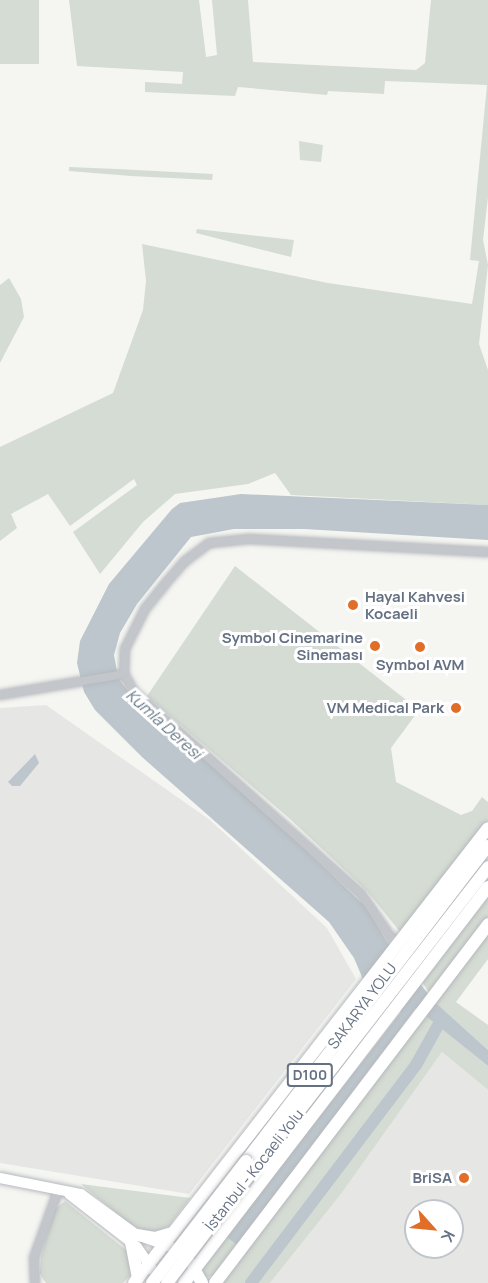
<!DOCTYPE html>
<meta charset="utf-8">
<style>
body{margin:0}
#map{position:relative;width:488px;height:1283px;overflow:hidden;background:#f5f6f2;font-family:Manrope,sans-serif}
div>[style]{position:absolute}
.built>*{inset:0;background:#e6e6e5}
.green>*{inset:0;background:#d5dcd3;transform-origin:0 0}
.water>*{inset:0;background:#bcc6cc}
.river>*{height:12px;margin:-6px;padding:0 6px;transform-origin:6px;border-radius:6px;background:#bcc6cc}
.roads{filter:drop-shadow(0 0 2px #b6b9be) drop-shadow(0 0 2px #b6b9be)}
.minor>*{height:8px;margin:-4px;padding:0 4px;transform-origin:4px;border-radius:4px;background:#c3c6ca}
.major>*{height:10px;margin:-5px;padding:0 5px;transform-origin:5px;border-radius:5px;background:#fff}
.highway>*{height:12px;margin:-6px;padding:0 6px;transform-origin:6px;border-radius:6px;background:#fff}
.bridges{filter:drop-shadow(0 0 2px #b6b8bc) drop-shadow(0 0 2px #b6b8bc)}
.highway-bridge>*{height:12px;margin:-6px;padding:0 6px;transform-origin:6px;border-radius:6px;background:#fff}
.dots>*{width:16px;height:16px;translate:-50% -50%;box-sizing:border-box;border:3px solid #fff;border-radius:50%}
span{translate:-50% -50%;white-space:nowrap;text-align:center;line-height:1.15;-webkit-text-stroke:6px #fff;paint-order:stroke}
.shield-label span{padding:2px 4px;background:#fff;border:2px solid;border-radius:4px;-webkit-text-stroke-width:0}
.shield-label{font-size:14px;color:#657183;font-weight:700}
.poi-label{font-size:15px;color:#657183;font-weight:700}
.left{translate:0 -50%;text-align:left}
.right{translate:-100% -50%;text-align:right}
.street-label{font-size:15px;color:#657183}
.water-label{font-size:16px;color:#667986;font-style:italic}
.north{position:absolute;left:404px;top:1199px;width:60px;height:60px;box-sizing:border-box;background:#fff;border:2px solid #c1c6cd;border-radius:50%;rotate:117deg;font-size:16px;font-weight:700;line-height:24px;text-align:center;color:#657183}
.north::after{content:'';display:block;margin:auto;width:21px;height:27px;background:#e06e28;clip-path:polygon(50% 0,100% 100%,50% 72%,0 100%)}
</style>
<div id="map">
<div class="built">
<i style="clip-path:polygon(46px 705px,210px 820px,327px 928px,356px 979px,189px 1194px,0 1163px,0 708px)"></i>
<i style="clip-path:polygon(evenodd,442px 1052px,488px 1090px,488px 1283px,270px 1283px,341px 1194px,442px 1052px,416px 1211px,452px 1211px,452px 1247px,416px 1247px,416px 1211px)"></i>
</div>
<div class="green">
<i style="left:0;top:0;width:39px;height:64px"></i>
<i style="clip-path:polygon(69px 0,199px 0,206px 57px,217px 55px,212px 0,248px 0,253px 62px,416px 70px,425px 63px,431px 0,488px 0,488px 197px,483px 240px,488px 265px,479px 344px,488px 370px,488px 505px,291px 495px,275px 473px,248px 484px,175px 494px,143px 522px,100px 574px,73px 532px,137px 485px,134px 479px,70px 526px,48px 494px,11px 514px,17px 528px,0 541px,0 447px,113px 393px,143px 310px,146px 281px,142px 244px,328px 283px,472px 304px,479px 261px,470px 260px,487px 85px,385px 81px,384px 94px,328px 91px,327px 95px,238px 87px,235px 96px,145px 92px,145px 82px,182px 84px,183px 72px,77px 66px)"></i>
<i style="clip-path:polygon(299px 141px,323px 145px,321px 162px,300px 160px)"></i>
<i style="clip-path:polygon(69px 167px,117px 169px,213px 174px,212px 180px,131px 176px,69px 171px)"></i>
<i style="clip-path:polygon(197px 229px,294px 240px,291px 257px,196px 233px)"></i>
<i style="clip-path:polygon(9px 278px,21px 299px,24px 317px,0 363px,0 285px)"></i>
<i style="clip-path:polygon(235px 566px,419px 710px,391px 748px,396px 782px,461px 815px,472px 811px,482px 797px,488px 802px,488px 821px,401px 933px,366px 890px,289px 818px,147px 696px)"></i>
<i style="clip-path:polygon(488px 893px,488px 917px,431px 995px,422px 982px)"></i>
<i style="clip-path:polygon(488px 929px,488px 959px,456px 1002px,488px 1025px,488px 1050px,435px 1002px)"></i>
<i style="clip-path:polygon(426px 1015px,488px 1066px,488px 1090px,442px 1052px,341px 1194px,270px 1283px,221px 1283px)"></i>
<i style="clip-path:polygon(81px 1184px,190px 1198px,169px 1226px,150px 1234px,131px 1225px)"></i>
<i style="clip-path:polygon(65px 1201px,131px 1254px,134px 1271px,123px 1283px,46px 1283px,43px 1279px,40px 1273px,41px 1256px,55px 1209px)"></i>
<i style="clip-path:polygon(226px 1237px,237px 1245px,214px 1276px,204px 1277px,202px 1270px)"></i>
</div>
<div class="water">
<i style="clip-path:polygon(241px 494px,488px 505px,488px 540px,304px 529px,234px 529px,191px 537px,137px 604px,120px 633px,114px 655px,118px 678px,134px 699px,258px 805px,365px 906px,392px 950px,435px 1002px,488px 1050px,488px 1066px,416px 1008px,237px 1245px,226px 1237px,401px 1012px,365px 984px,354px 958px,329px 922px,142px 757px,95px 710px,84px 692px,77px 663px,80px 641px,109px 584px,172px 509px,180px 503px)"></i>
<i style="clip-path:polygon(35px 754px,39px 763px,20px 786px,12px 786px,8px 782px)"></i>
</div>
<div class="river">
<i style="left:251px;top:1283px;width:273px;rotate:-52.9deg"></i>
<i style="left:416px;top:1065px;width:51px;rotate:-60.9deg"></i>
</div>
<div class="roads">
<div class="minor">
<i style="left:0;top:695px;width:126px;rotate:-9.6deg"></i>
<i style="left:396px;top:945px;width:62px;rotate:-124.5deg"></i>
<i style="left:361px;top:894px;width:304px;rotate:-138.3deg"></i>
<i style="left:134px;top:692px;width:21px;rotate:-119deg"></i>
<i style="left:124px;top:674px;width:25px;rotate:-88deg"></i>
<i style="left:125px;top:649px;width:45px;rotate:-63.4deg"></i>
<i style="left:145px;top:609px;width:32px;rotate:-51deg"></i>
<i style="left:165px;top:584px;width:29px;rotate:-49deg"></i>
<i style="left:184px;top:562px;width:31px;rotate:-37deg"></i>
<i style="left:209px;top:543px;width:40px;rotate:-5.7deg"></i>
<i style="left:249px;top:539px;width:239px;rotate:3.1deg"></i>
<i style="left:35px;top:1283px;width:25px;rotate:-92deg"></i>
<i style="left:34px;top:1258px;width:74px;rotate:-70.3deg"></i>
</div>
<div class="major">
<i style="left:0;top:1178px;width:83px;rotate:11.2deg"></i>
<i style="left:81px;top:1194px;width:69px;rotate:36.2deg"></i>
<i style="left:137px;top:1235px;width:51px;rotate:19.5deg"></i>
<i style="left:185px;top:1252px;width:19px;rotate:62deg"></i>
<i style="left:69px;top:1194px;width:86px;rotate:37.9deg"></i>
<i style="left:137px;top:1247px;width:42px;rotate:55.6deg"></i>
</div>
<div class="highway">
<i style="left:246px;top:1161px;width:397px;rotate:-52.5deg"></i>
<i style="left:254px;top:1169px;width:382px;rotate:-52.2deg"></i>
<i style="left:137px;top:1235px;width:18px;rotate:9deg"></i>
<i style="left:155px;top:1238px;width:19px;rotate:-16deg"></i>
<i style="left:131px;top:1242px;width:37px;rotate:79deg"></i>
<i style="left:194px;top:1269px;width:16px;rotate:60deg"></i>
<i style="left:134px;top:1283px;width:576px;rotate:-52.12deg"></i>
<i style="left:184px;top:1283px;width:499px;rotate:-52.5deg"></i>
<i style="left:215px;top:1283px;width:451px;rotate:-52.7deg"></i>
</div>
</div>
<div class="bridges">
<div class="highway-bridge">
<i style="left:152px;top:1283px;width:154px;rotate:-52.4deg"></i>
<i style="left:167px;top:1283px;width:143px;rotate:-52.7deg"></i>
</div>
</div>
<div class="dots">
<i style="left:353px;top:605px;background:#e06e28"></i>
<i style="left:375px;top:646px;background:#e06e28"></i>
<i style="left:420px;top:647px;background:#e06e28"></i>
<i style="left:456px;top:708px;background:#e06e28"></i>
<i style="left:464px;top:1178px;background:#e06e28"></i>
</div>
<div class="shield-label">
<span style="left:310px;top:1075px">D100</span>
</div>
<div class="poi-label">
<span class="left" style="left:365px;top:605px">Hayal Kahvesi<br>Kocaeli</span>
<span class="right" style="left:363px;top:646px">Symbol Cinemarine<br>Sineması</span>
<span style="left:420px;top:665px">Symbol AVM</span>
<span class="right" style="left:444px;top:708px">VM Medical Park</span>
<span class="right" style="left:452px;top:1178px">BriSA</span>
</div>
<div class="street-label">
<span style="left:362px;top:1006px;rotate:-53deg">SAKARYA YOLU</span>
<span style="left:254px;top:1170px;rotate:-52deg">İstanbul - Kocaeli Yolu</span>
</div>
<div class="water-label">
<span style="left:164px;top:724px;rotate:42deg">Kumla Deresi</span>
</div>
<div class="north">K</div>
</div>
